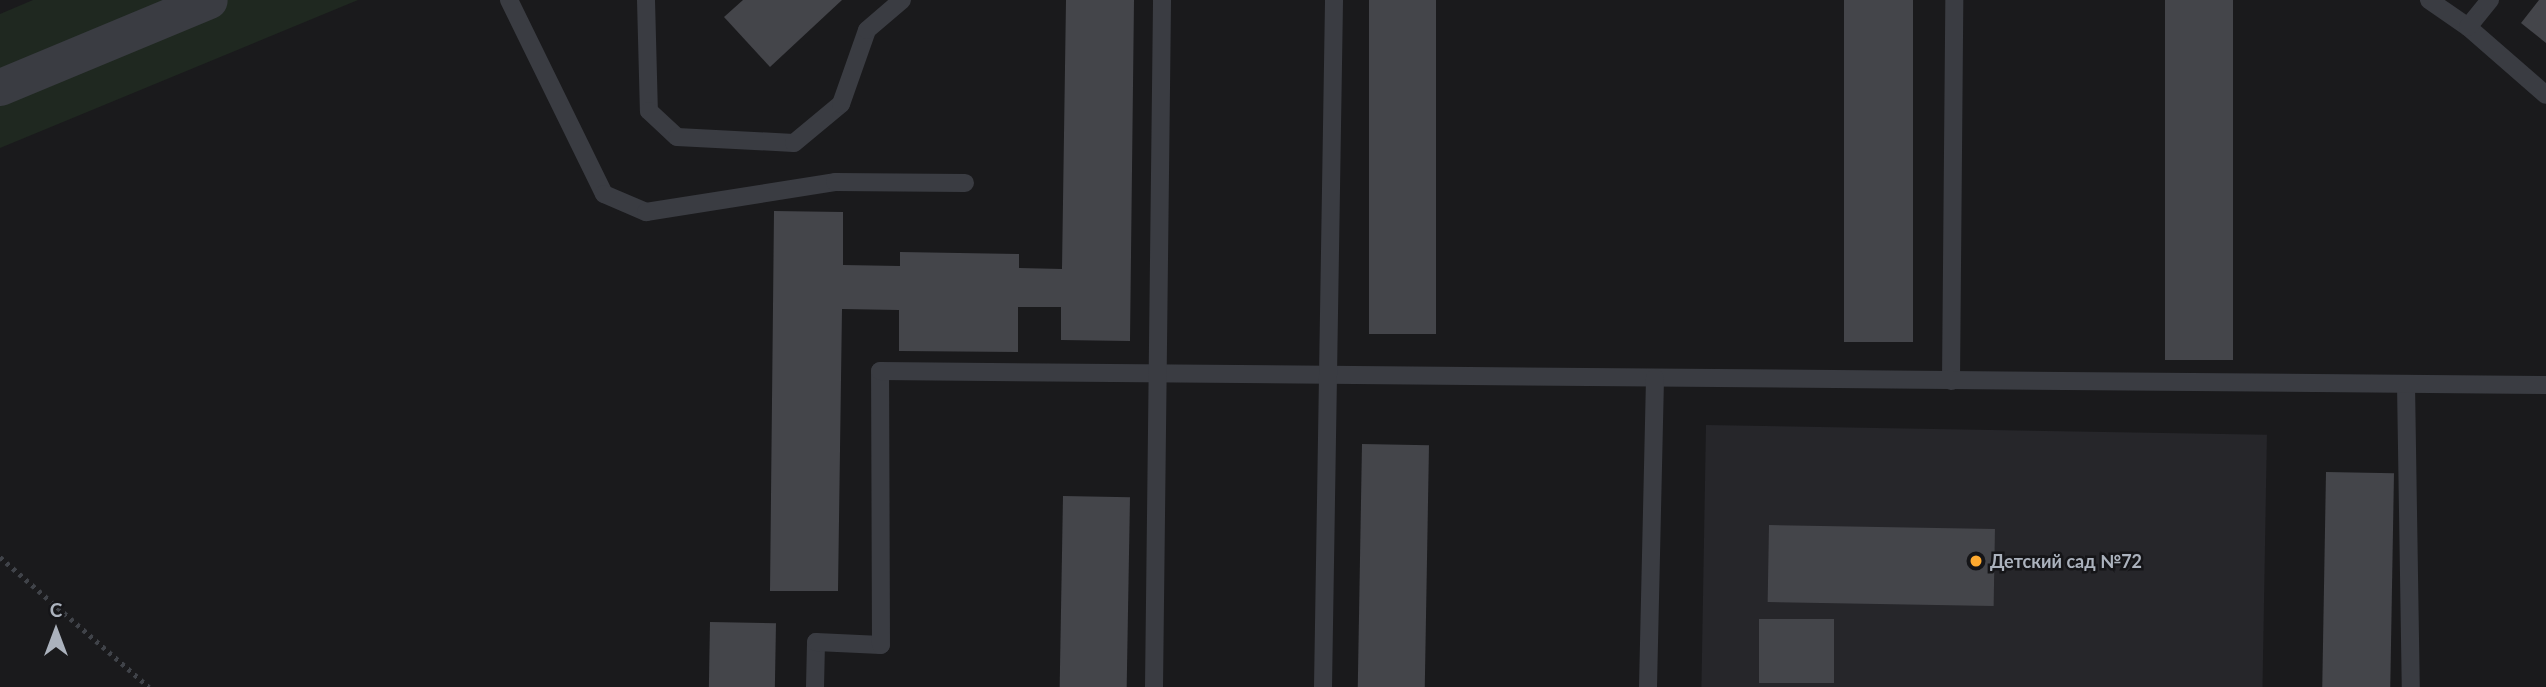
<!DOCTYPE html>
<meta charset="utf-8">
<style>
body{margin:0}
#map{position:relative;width:2546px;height:687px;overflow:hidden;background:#1a1a1c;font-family:Lato,sans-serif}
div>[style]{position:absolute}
.built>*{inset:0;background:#26262a;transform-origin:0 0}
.green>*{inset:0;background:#1f2820}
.building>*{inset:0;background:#44454a;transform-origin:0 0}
.path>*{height:4.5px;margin-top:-2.25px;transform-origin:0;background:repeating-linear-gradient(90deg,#404349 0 3.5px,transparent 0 8.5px)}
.service>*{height:18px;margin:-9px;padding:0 9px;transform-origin:9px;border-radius:9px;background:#3a3c42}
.minor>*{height:37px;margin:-18.5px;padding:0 18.5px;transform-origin:18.5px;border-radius:18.5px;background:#3a3c42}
.dots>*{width:19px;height:19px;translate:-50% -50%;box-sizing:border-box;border:4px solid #151518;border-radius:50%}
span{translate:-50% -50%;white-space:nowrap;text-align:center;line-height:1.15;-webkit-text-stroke:5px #151518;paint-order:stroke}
.poi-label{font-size:18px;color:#abb2bd;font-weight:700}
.left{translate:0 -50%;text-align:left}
.north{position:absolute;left:21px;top:596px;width:70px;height:70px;-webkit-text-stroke:5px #151518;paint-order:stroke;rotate:0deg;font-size:19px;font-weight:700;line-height:28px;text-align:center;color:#abb2bd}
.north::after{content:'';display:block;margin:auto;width:24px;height:32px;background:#abb2bd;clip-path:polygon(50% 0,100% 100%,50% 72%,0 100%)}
</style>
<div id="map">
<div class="built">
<i style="left:1706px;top:425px;width:561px;height:262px;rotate:1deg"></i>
</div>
<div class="green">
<i style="clip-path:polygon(33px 0,358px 0,0 148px,0 14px)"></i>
</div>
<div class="building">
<i style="clip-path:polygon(743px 0,842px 0,770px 67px,724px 17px)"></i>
<i style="clip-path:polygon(1066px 0,1134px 0,1130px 341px,1061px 340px,1061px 307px,1018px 307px,1018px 352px,899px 351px,899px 310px,842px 309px,838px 591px,770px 591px,774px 211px,843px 212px,843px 265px,900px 266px,900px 252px,1019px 254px,1019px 268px,1062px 269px)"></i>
<i style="left:1369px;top:0;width:67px;height:334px"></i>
<i style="left:1844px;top:0;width:69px;height:342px"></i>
<i style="left:2165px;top:0;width:68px;height:360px"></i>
<i style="clip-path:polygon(2539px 0,2546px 0,2546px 43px,2521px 23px)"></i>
<i style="left:1362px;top:444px;width:67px;height:243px;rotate:1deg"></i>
<i style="left:2326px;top:472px;width:68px;height:215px;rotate:1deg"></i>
<i style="left:1063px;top:496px;width:67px;height:191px;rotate:1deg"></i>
<i style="left:1769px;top:525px;width:226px;height:77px;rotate:1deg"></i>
<i style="left:1759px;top:619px;width:75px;height:64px"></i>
<i style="left:710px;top:622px;width:66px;height:65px;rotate:1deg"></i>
</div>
<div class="path">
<i style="left:0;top:557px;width:198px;rotate:41.1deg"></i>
</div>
<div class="service">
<i style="left:509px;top:0;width:216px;rotate:63.9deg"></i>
<i style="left:604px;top:194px;width:46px;rotate:23.2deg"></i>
<i style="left:646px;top:212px;width:191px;rotate:-9deg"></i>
<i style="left:835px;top:182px;width:130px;rotate:0.4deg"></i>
<i style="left:646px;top:0;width:111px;rotate:88.5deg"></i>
<i style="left:649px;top:111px;width:38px;rotate:43deg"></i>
<i style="left:677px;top:137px;width:117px;rotate:2.9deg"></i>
<i style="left:794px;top:143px;width:61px;rotate:-39.7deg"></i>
<i style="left:841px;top:104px;width:78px;rotate:-70.6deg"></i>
<i style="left:867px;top:30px;width:46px;rotate:-40.6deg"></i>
<i style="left:2429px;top:0;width:47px;rotate:34.7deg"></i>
<i style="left:2468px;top:27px;width:103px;rotate:41.1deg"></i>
<i style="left:2468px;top:27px;width:35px;rotate:-51deg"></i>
<i style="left:1951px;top:381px;width:381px;rotate:-89.5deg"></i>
<i style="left:2406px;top:384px;width:303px;rotate:89.1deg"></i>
<i style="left:815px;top:687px;width:45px;rotate:-88.7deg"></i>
<i style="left:816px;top:642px;width:65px;rotate:2.6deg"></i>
<i style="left:881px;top:645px;width:274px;rotate:-90.2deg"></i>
<i style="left:880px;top:371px;width:1666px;rotate:0.48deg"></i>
<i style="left:1154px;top:687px;width:687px;rotate:-89.33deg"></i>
<i style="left:1323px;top:687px;width:687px;rotate:-89.08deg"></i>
<i style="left:1648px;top:687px;width:309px;rotate:-88.7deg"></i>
</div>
<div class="minor">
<i style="left:0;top:87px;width:226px;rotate:-22.6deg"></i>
</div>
<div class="dots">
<i style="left:1976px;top:561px;background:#ffaa2f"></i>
</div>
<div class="poi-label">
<span class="left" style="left:1990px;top:561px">Детский сад №72</span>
</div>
<div class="north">С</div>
</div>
